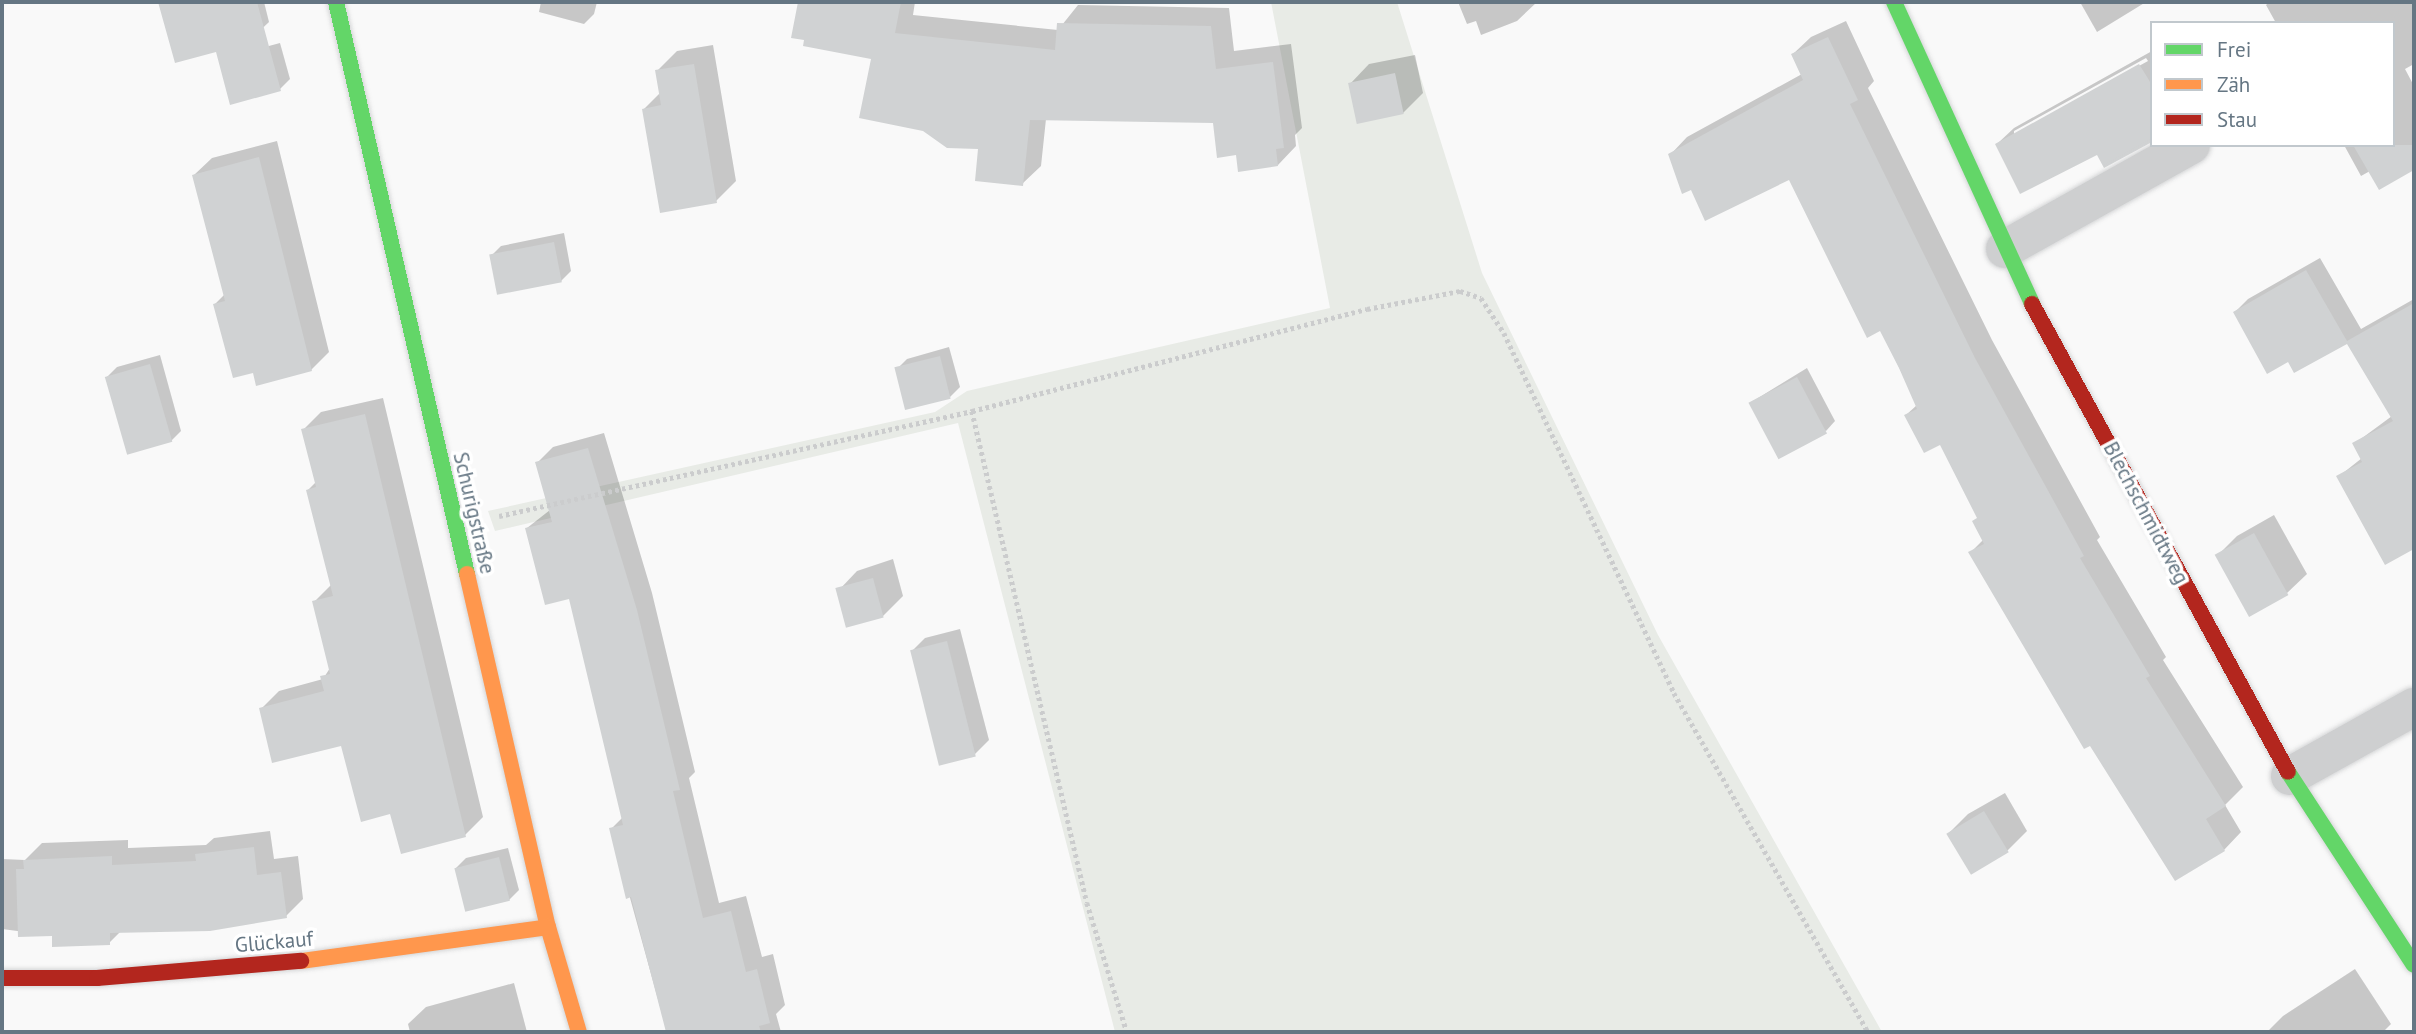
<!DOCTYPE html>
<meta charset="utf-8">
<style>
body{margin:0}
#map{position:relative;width:2416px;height:1034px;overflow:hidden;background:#f9f9f9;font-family:"PT Sans",sans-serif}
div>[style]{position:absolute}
.green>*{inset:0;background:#e8ebe6}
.shadow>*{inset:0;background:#0003}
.building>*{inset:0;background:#d0d2d3;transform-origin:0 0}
.path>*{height:4.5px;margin-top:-2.25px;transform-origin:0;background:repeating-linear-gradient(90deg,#cbcccd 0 3.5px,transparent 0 7px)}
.roads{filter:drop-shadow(0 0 2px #d5d6d7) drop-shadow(0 0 2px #d5d6d7)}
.street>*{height:38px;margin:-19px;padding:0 19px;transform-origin:19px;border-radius:19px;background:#cecfd0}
.fast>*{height:16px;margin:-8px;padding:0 8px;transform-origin:8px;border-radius:8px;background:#63d668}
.slow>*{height:16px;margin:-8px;padding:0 8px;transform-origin:8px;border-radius:8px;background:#ff974d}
.jam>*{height:16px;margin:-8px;padding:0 8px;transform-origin:8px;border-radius:8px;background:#b3261e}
span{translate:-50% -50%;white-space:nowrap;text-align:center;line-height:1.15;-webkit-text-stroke:7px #fff;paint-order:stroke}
.street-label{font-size:21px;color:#657683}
.frame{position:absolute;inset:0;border:4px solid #657683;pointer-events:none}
.legend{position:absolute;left:2150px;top:21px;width:245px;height:126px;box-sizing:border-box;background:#fff;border:2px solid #c1c8cd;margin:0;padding:9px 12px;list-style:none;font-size:21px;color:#657683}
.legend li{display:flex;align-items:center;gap:14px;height:35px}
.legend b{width:35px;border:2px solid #c1c8cd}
</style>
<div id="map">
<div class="green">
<i style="clip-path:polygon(1271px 2px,1397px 2px,1482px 273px,1658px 635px,1882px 1032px,1115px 1032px,958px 423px,495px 531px,488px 511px,935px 412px,967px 391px,1330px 308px)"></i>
</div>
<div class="shadow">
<i style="clip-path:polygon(160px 2px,264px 2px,269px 22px,249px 41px,176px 61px)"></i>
<i style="clip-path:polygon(541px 2px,597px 2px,594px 14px,584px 24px,539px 12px)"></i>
<i style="clip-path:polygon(813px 2px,915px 2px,913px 15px,1058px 30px,1078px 5px,1229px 8px,1234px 51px,1291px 44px,1302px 128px,1295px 135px,1296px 146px,1278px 165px,1237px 153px,1214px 122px,1046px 119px,1041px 166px,1022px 184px,980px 148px,877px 35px,811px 16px)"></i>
<i style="clip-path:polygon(1458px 2px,1537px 2px,1517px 21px,1481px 35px,1476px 21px,1467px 24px)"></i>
<i style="clip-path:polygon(2080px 2px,2146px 2px,2097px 32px)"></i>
<i style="clip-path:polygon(2269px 2px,2412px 2px,2414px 64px,2405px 69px,2414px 86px,2414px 168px,2379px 188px,2370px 171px,2361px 176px,2344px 145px,2393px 145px,2393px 23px,2276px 23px,2266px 5px)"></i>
<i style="clip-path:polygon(1846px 21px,1874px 81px,1868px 88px,1992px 340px,2100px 537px,2097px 540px,2166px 657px,2163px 660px,2243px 787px,2225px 805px,2241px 832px,2224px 850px,1970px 553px,1983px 540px,1978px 517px,1941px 443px,1906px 415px,1917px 405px,1881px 329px,1790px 177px,1692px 187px,1670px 155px,1687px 137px,1802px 74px,1793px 54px,1811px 37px)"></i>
<i style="clip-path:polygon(280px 43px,290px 79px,280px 89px,231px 56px)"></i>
<i style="clip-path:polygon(713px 45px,736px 181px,716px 201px,644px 109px,660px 93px,657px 71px,677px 51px)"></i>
<i style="clip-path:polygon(evenodd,2152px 51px,2152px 140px,2097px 153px,1997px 144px,2014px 128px,2152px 51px,2146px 58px,2148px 61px,2014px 135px,2014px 131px,2146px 58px)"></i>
<i style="clip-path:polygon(1415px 55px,1423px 93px,1403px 113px,1350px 84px,1369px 64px)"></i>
<i style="clip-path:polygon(277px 141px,329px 352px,311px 370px,254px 371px,215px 304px,225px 294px,194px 175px,212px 158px)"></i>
<i style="clip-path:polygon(564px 233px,571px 271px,561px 281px,491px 256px,501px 246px)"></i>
<i style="clip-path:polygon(2320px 258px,2361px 329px,2414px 299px,2414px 547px,2386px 563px,2338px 477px,2362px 458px,2354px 444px,2392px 416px,2347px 342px,2288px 360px,2235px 312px,2248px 299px)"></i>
<i style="clip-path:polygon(949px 347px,960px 387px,950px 397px,897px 369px,907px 359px)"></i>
<i style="clip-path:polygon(160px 355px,181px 431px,171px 441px,107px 377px,117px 367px)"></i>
<i style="clip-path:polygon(1807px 368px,1835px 421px,1826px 431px,1750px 403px)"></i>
<i style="clip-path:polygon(383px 398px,483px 817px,465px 835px,392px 812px,342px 744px,261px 709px,279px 691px,323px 679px,330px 668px,314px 602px,332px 584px,308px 490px,316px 482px,303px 430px,321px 412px)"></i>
<i style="clip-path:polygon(604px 433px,652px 593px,695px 772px,689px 778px,719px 903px,746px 896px,762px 957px,773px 954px,785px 1005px,776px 1014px,781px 1032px,667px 1032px,611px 829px,623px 817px,570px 597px,527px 528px,550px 510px,537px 463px,553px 447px)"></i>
<i style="clip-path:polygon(2274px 515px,2307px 574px,2287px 593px,2250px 615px,2217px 556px,2237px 536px)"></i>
<i style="clip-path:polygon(893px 559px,903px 596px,883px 616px,848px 626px,838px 591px,857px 571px)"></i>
<i style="clip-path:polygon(960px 629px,989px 740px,975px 754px,912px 651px,925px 638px)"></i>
<i style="clip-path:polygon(2005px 793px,2027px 831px,2007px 851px,1949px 833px,1968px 814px)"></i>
<i style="clip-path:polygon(270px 831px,274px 859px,298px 856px,303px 899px,286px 916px,210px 930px,121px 931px,109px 943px,2px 929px,2px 859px,25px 860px,42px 843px,128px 840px,128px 848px,206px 845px,214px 838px)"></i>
<i style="clip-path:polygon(508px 848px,519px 890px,509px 900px,456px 868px,466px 858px)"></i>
<i style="clip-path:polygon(2355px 969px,2391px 1024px,2383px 1032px,2267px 1032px,2283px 1016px)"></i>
<i style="clip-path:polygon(514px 983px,527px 1032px,410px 1032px,408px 1024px,426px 1007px)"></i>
<i style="clip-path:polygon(208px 1030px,208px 1032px,175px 1032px)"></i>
</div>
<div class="building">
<i style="clip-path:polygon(158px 2px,257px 2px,281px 91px,230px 105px,216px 52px,175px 63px)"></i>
<i style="clip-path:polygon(798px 2px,901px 2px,895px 33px,1055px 50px,1057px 23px,1211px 26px,1216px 69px,1273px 62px,1284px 148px,1276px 149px,1278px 166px,1238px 172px,1236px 155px,1217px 158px,1213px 123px,1030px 120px,1023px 186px,975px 181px,978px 149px,947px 148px,923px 131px,859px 118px,871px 59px,803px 46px,804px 40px,791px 38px)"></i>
<i style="clip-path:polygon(1828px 37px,1858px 100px,1850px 104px,1975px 358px,2084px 556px,2080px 558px,2150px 676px,2146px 678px,2226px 806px,2206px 819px,2225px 851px,2175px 881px,2090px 746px,2084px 749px,1968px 552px,1984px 544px,1972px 521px,1977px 518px,1940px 445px,1924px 453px,1904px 415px,1917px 409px,1899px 368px,1880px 331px,1867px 338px,1789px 180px,1705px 221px,1691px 190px,1682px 194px,1668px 154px,1803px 80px,1791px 54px)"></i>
<i style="clip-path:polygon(694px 64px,717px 203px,660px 213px,642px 109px,661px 105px,655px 70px)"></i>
<i style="clip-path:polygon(2139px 64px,2152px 85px,2152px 142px,2104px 168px,2097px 155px,2020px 194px,1995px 144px)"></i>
<i style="left:1395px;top:73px;width:42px;height:48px;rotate:78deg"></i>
<i style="clip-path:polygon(2353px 145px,2414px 145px,2414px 170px,2379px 190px)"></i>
<i style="clip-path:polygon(259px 157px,312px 371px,256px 386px,253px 373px,233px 378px,213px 304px,225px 301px,192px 175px)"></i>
<i style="left:554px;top:242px;width:41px;height:66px;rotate:79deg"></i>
<i style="clip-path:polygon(2306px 270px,2347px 341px,2414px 303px,2414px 549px,2385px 565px,2336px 476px,2362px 462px,2352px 443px,2393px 421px,2347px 344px,2294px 373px,2288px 362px,2267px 374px,2233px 312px)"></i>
<i style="left:940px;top:356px;width:44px;height:47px;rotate:76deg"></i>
<i style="left:150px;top:364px;width:81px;height:47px;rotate:74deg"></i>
<i style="left:1797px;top:377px;width:64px;height:55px;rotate:62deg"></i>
<i style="clip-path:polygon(365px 414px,466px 837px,401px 854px,390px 814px,361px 822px,341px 746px,272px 763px,259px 708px,324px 691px,320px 676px,330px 674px,312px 601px,333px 596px,306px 490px,316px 487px,301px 429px)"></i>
<i style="clip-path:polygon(588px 448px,637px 610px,680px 790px,673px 791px,703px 918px,731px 911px,746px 972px,757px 969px,770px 1023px,759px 1026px,761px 1032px,666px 1032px,631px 897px,626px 899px,609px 828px,623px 825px,569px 599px,545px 605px,525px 528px,552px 522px,535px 462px)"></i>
<i style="left:2254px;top:533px;width:71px;height:45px;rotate:61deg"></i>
<i style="left:873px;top:578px;width:41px;height:39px;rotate:75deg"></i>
<i style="left:947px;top:641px;width:119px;height:38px;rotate:76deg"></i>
<i style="left:1984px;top:811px;width:48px;height:44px;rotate:59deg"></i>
<i style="clip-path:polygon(254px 847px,257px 875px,281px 872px,287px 918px,210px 931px,110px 933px,110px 945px,52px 947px,52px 936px,18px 937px,16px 869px,24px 869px,23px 860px,112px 856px,112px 865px,196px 861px,195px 854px)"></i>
<i style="left:499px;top:857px;width:45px;height:46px;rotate:76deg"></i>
</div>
<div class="path">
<i style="left:972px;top:411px;width:505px;rotate:76.84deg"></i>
<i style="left:1087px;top:903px;width:135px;rotate:72.8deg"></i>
<i style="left:499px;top:516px;width:485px;rotate:-12.5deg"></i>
<i style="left:972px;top:411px;width:408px;rotate:-14.5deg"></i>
<i style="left:1367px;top:309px;width:95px;rotate:-11deg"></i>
<i style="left:1460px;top:291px;width:22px;rotate:18deg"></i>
<i style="left:1481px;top:298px;width:42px;rotate:56.7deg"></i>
<i style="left:1504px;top:333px;width:398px;rotate:64.7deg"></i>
<i style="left:1674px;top:693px;width:391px;rotate:60.2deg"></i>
</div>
<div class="roads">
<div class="street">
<i style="left:2005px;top:249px;width:213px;rotate:-29.2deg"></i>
<i style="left:2290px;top:776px;width:142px;rotate:-29.1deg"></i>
</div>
<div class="fast">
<i style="left:336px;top:2px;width:587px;rotate:77.1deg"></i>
<i style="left:1894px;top:2px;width:332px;rotate:65.4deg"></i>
<i style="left:2288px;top:772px;width:230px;rotate:56.9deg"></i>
</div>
<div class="slow">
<i style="left:467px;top:574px;width:362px;rotate:77.1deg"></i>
<i style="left:548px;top:927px;width:109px;rotate:73.6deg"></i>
<i style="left:301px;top:961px;width:249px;rotate:-7.8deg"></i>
</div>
<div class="jam">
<i style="left:2032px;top:304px;width:533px;rotate:61.32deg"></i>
<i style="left:2px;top:978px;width:95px"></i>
<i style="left:97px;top:978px;width:205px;rotate:-4.8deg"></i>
</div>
</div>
<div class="street-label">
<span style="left:474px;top:513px;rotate:77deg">Schurigstraße</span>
<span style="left:2146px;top:513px;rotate:62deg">Blechschmidtweg</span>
<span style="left:274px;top:942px;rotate:-5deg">Glückauf</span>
</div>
<div class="frame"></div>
<ul class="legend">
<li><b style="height:9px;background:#63d668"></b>Frei</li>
<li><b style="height:9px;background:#ff974d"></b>Zäh</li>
<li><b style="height:9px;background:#b3261e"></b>Stau</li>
</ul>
</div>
